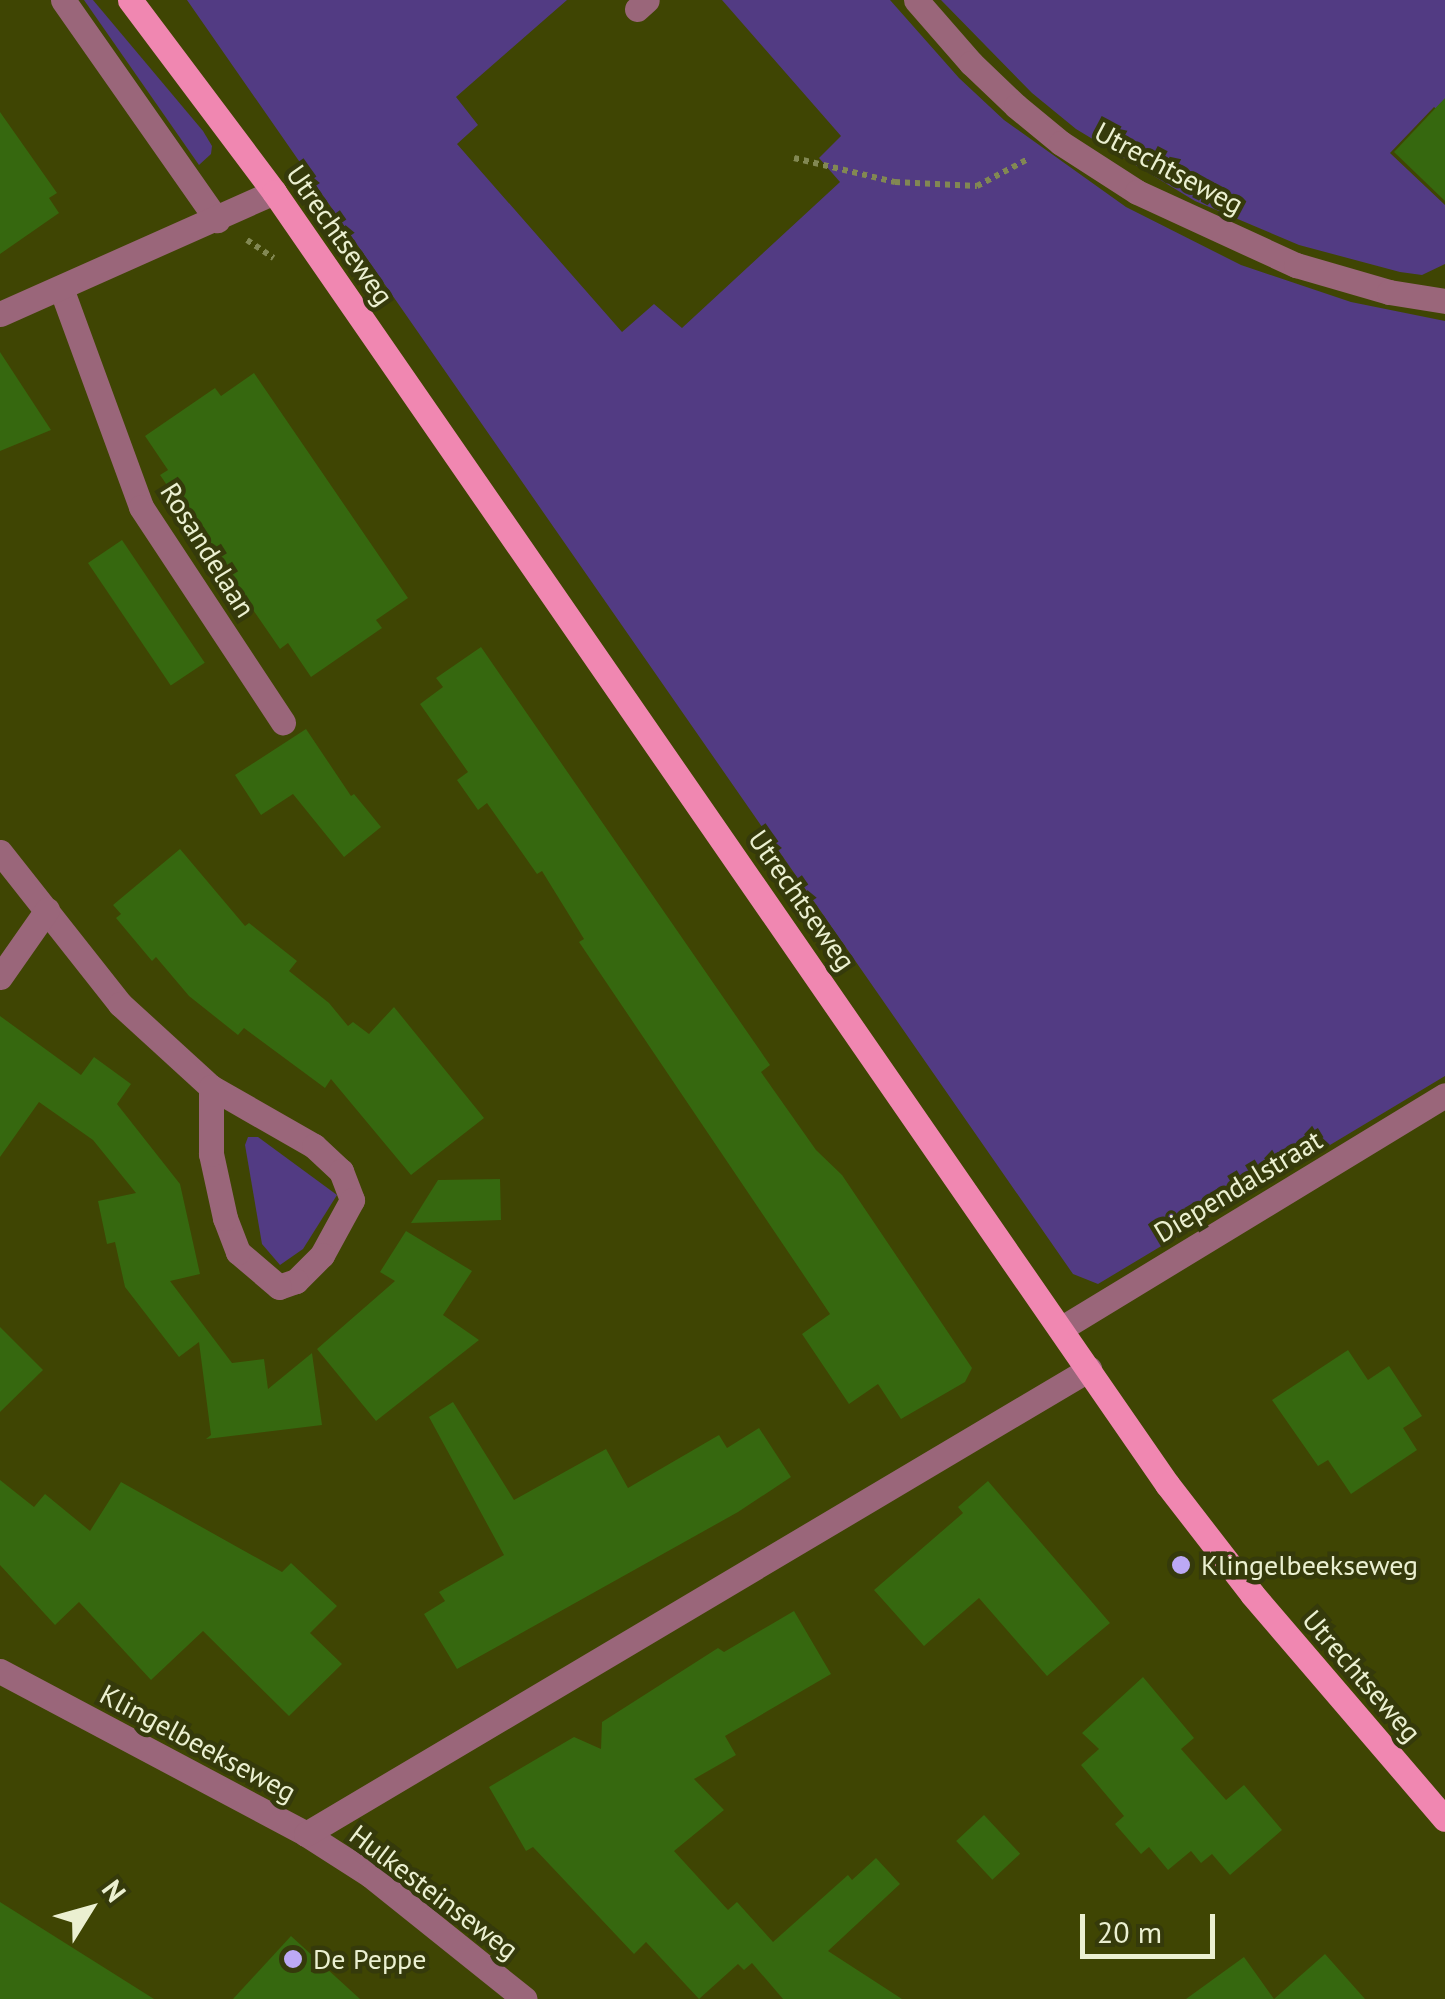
<!DOCTYPE html>
<style>
body{margin:0}
#map{position:relative;width:1445px;height:1999px;overflow:hidden;background:#3f4503;font-family:"PT Sans",sans-serif}
div>[style]{position:absolute}
.green>*{inset:0;background:#523b83}
.building>*{inset:0;background:#36680f;transform-origin:0 0}
.path>*{height:6px;margin-top:-3px;transform-origin:0;background:repeating-linear-gradient(90deg,#828853 0 5px,transparent 0 10px)}
.lane>*{height:25px;margin:-12.5px;padding:0 12.5px;transform-origin:12.5px;border-radius:12.5px;background:#9a667a}
.street>*{height:25px;margin:-12.5px;padding:0 12.5px;transform-origin:12.5px;border-radius:12.5px;background:#9a667a}
.primary>*{height:25px;margin:-12.5px;padding:0 12.5px;transform-origin:12.5px;border-radius:12.5px;background:#f087b1}
.dots>*{width:28px;height:28px;translate:-50% -50%;box-sizing:border-box;border:5px solid #353a0b;border-radius:50%}
span{translate:-50% -50%;white-space:nowrap;text-align:center;line-height:1.15;-webkit-text-stroke:9px #353a0b;paint-order:stroke}
.street-label{font-size:28px;color:#ebf0d1}
.poi-label{font-size:28px;color:#ebf0d1}
.left{translate:0 -50%;text-align:left}
.north{position:absolute;left:40px;top:1859px;width:100px;height:100px;-webkit-text-stroke:8px #353a0b;paint-order:stroke;rotate:53deg;font-size:28px;font-weight:700;line-height:40px;text-align:center;color:#ebf0d1}
.north::after{content:'';display:block;margin:auto;width:35px;height:45px;background:#ebf0d1;clip-path:polygon(50% 0,100% 100%,50% 72%,0 100%)}
.scale{position:absolute;left:1080px;top:1914px;width:135px;height:45px;box-sizing:border-box;border:5px solid #ebf0d1;border-top:0;padding-left:12px;font-size:30px;line-height:35px;white-space:nowrap;color:#ebf0d1;-webkit-text-stroke:8px #353a0b;paint-order:stroke}
</style>
<div id="map">
<div class="green">
<i style="clip-path:polygon(84px 0,93px 0,203px 131px,212px 146px,211px 154px,199px 165px)"></i>
<i style="clip-path:polygon(187px 0,567px 0,456px 97px,478px 125px,457px 144px,622px 332px,654px 304px,682px 328px,840px 182px,819px 158px,841px 136px,722px 0,890px 0,959px 78px,1004px 120px,1126px 207px,1241px 265px,1351px 302px,1445px 321px,1445px 1076px,1098px 1284px,1073px 1274px)"></i>
<i style="clip-path:polygon(941px 0,1445px 0,1445px 116px,1434px 107px,1390px 153px,1445px 205px,1445px 264px,1422px 275px,1400px 272px,1299px 245px,1195px 201px,1076px 129px,1032px 93px)"></i>
<i style="clip-path:polygon(248px 1137px,258px 1137px,337px 1195px,303px 1249px,280px 1265px,262px 1244px,245px 1145px)"></i>
</div>
<div class="building">
<i style="clip-path:polygon(1445px 98px,1445px 201px,1394px 152px)"></i>
<i style="clip-path:polygon(0 112px,57px 193px,49px 198px,59px 213px,0 254px)"></i>
<i style="clip-path:polygon(0 352px,51px 430px,0 451px)"></i>
<i style="clip-path:polygon(254px 373px,408px 598px,376px 620px,382px 628px,311px 677px,288px 643px,280px 649px,160px 475px,168px 470px,145px 436px,215px 388px,221px 396px)"></i>
<i style="left:122px;top:540px;width:148px;height:41px;rotate:56deg"></i>
<i style="clip-path:polygon(481px 647px,770px 1065px,761px 1072px,816px 1150px,842px 1175px,972px 1368px,965px 1382px,901px 1419px,878px 1384px,849px 1404px,802px 1334px,830px 1314px,579px 942px,584px 939px,542px 871px,537px 874px,487px 803px,478px 810px,457px 780px,468px 772px,420px 704px,443px 687px,436px 678px)"></i>
<i style="clip-path:polygon(306px 729px,351px 796px,354px 794px,381px 827px,344px 857px,293px 794px,261px 815px,235px 775px)"></i>
<i style="clip-path:polygon(180px 849px,245px 926px,249px 923px,297px 961px,289px 971px,329px 1003px,348px 1026px,353px 1022px,369px 1034px,394px 1007px,484px 1118px,411px 1175px,331px 1079px,325px 1088px,244px 1028px,238px 1035px,189px 996px,156px 957px,152px 961px,116px 918px,121px 914px,113px 905px)"></i>
<i style="clip-path:polygon(0 1016px,81px 1075px,94px 1057px,131px 1084px,117px 1104px,180px 1184px,200px 1274px,170px 1281px,232px 1363px,264px 1359px,268px 1389px,312px 1353px,322px 1425px,206px 1439px,211px 1435px,199px 1342px,179px 1357px,125px 1287px,115px 1242px,107px 1244px,98px 1201px,136px 1193px,93px 1140px,39px 1102px,0 1157px)"></i>
<i style="clip-path:polygon(500px 1179px,501px 1220px,411px 1223px,438px 1180px)"></i>
<i style="clip-path:polygon(406px 1231px,472px 1271px,443px 1315px,479px 1340px,376px 1421px,317px 1349px,395px 1281px,380px 1272px)"></i>
<i style="clip-path:polygon(0 1327px,43px 1370px,0 1412px)"></i>
<i style="clip-path:polygon(1348px 1350px,1368px 1380px,1389px 1366px,1422px 1416px,1403px 1428px,1417px 1450px,1351px 1494px,1328px 1460px,1318px 1466px,1272px 1400px)"></i>
<i style="clip-path:polygon(453px 1402px,514px 1500px,606px 1449px,628px 1488px,719px 1435px,727px 1448px,759px 1428px,791px 1477px,738px 1512px,457px 1669px,424px 1614px,445px 1601px,439px 1592px,504px 1555px,429px 1417px)"></i>
<i style="clip-path:polygon(0 1480px,34px 1507px,45px 1494px,90px 1531px,121px 1482px,282px 1572px,291px 1563px,337px 1606px,310px 1633px,342px 1664px,289px 1716px,203px 1631px,151px 1680px,79px 1602px,55px 1625px,0 1565px)"></i>
<i style="clip-path:polygon(988px 1481px,1110px 1623px,1047px 1676px,979px 1598px,924px 1646px,874px 1590px,963px 1513px,958px 1507px)"></i>
<i style="clip-path:polygon(794px 1611px,831px 1674px,725px 1736px,736px 1755px,694px 1779px,724px 1810px,674px 1851px,728px 1910px,737px 1902px,773px 1942px,848px 1875px,852px 1880px,876px 1858px,900px 1884px,828px 1951px,902px 1999px,783px 1999px,752px 1963px,744px 1970px,738px 1964px,699px 1999px,646px 1942px,634px 1954px,533px 1847px,526px 1851px,489px 1787px,574px 1737px,601px 1749px,602px 1722px,718px 1648px,724px 1652px)"></i>
<i style="clip-path:polygon(1143px 1677px,1194px 1738px,1181px 1749px,1226px 1800px,1244px 1785px,1282px 1830px,1230px 1875px,1212px 1854px,1201px 1863px,1191px 1851px,1168px 1870px,1149px 1847px,1141px 1854px,1115px 1824px,1124px 1816px,1081px 1765px,1099px 1749px,1082px 1733px)"></i>
<i style="left:984px;top:1815px;width:53px;height:38px;rotate:47deg"></i>
<i style="clip-path:polygon(0 1902px,154px 1999px,0 1999px)"></i>
<i style="clip-path:polygon(291px 1936px,360px 1999px,233px 1999px)"></i>
<i style="clip-path:polygon(1325px 1954px,1365px 1999px,1186px 1999px,1244px 1957px,1274px 1999px)"></i>
</div>
<div class="path">
<i style="left:794px;top:158px;width:104px;rotate:13.4deg"></i>
<i style="left:895px;top:182px;width:82px;rotate:2.8deg"></i>
<i style="left:977px;top:186px;width:58px;rotate:-27.9deg"></i>
<i style="left:247px;top:240px;width:32px;rotate:34deg"></i>
</div>
<div class="lane">
<i style="left:637px;top:9px;width:13px;rotate:-42deg"></i>
</div>
<div class="street">
<i style="left:63px;top:0;width:269px;rotate:55deg"></i>
<i style="left:916px;top:0;width:84px;rotate:48.9deg"></i>
<i style="left:971px;top:63px;width:62px;rotate:43.7deg"></i>
<i style="left:1016px;top:106px;width:58px;rotate:39.4deg"></i>
<i style="left:1061px;top:143px;width:90px;rotate:32.8deg"></i>
<i style="left:1137px;top:192px;width:175px;rotate:24.7deg"></i>
<i style="left:1296px;top:265px;width:97px;rotate:16.2deg"></i>
<i style="left:1389px;top:292px;width:57px;rotate:9.1deg"></i>
<i style="left:61px;top:288px;width:233px;rotate:69.9deg"></i>
<i style="left:141px;top:507px;width:258px;rotate:56.6deg"></i>
<i style="left:0;top:314px;width:300px;rotate:-24deg"></i>
<i style="left:0;top:852px;width:194px;rotate:51.7deg"></i>
<i style="left:120px;top:1004px;width:123px;rotate:42.4deg"></i>
<i style="left:211px;top:1087px;width:119px;rotate:29.8deg"></i>
<i style="left:314px;top:1146px;width:37px;rotate:43deg"></i>
<i style="left:341px;top:1171px;width:31px;rotate:69deg"></i>
<i style="left:352px;top:1200px;width:63px;rotate:118.6deg"></i>
<i style="left:322px;top:1255px;width:37px;rotate:135deg"></i>
<i style="left:296px;top:1281px;width:18px;rotate:161deg"></i>
<i style="left:279px;top:1287px;width:54px;rotate:-139.5deg"></i>
<i style="left:238px;top:1252px;width:36px;rotate:-111deg"></i>
<i style="left:225px;top:1218px;width:66px;rotate:-102.3deg"></i>
<i style="left:211px;top:1154px;width:67px;rotate:-90deg"></i>
<i style="left:0;top:977px;width:82px;rotate:-55deg"></i>
<i style="left:1062px;top:1328px;width:448px;rotate:-31.3deg"></i>
<i style="left:0;top:1671px;width:347px;rotate:28deg"></i>
<i style="left:306px;top:1834px;width:76px;rotate:32.6deg"></i>
<i style="left:370px;top:1875px;width:198px;rotate:38.7deg"></i>
<i style="left:306px;top:1834px;width:911px;rotate:-30.7deg"></i>
</div>
<div class="primary">
<i style="left:130px;top:0;width:240px;rotate:53.1deg"></i>
<i style="left:274px;top:192px;width:1571px;rotate:55.35deg"></i>
<i style="left:1167px;top:1484px;width:139px;rotate:52.3deg"></i>
<i style="left:1252px;top:1594px;width:296px;rotate:49.4deg"></i>
</div>
<div class="dots">
<i style="left:1181px;top:1565px;background:#bca9f5"></i>
<i style="left:293px;top:1959px;background:#bca9f5"></i>
</div>
<div class="street-label">
<span style="left:1169px;top:168px;rotate:28deg">Utrechtseweg</span>
<span style="left:340px;top:235px;rotate:55deg">Utrechtseweg</span>
<span style="left:208px;top:550px;rotate:58deg">Rosandelaan</span>
<span style="left:802px;top:900px;rotate:55deg">Utrechtseweg</span>
<span style="left:1238px;top:1186px;rotate:-31deg">Diependalstraat</span>
<span style="left:1362px;top:1676px;rotate:49deg">Utrechtseweg</span>
<span style="left:198px;top:1743px;rotate:28deg">Klingelbeekseweg</span>
<span style="left:434px;top:1892px;rotate:37deg">Hulkesteinseweg</span>
</div>
<div class="poi-label">
<span class="left" style="left:1201px;top:1565px">Klingelbeekseweg</span>
<span class="left" style="left:313px;top:1959px">De Peppe</span>
</div>
<div class="north">N</div>
<div class="scale">20 m</div>
</div>
